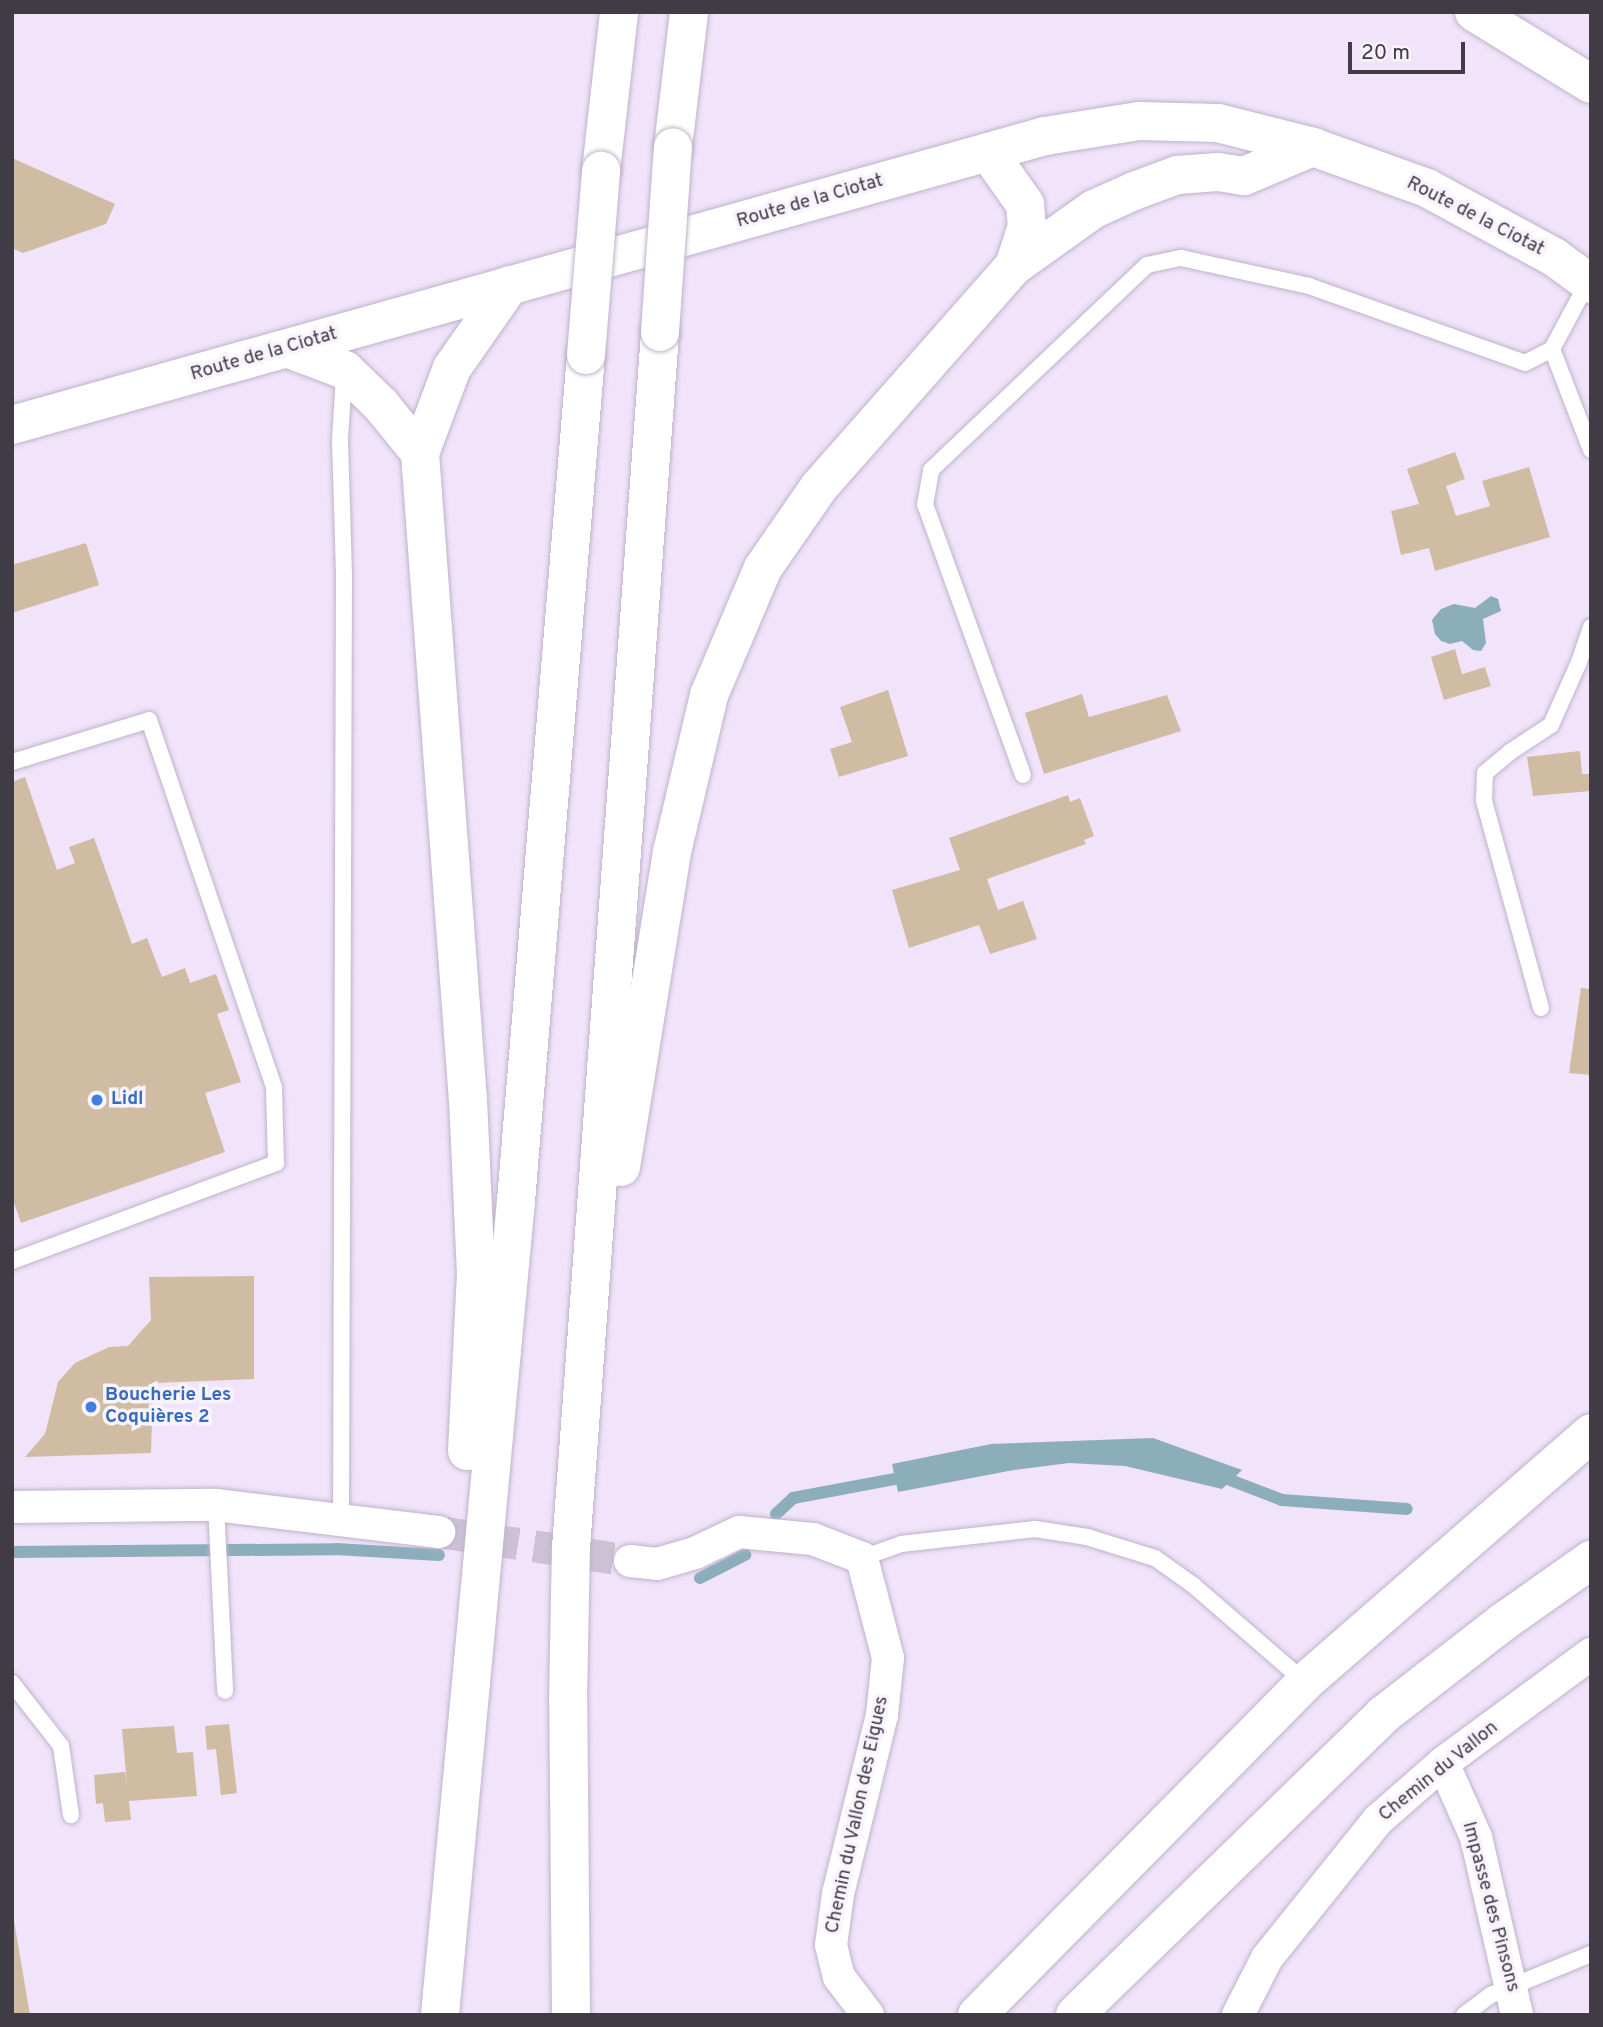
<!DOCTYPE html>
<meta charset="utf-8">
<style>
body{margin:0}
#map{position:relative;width:1603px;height:2027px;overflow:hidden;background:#f0e3fa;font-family:Overpass,sans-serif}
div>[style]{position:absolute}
.water>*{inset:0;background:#8caebb}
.stream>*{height:12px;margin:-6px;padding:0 6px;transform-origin:6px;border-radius:6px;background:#8caebb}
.building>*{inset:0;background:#d0bca2}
.minor-tunnel>*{height:32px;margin-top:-16px;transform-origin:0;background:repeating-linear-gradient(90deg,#cdc1d6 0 32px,transparent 0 48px)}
.roads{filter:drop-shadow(0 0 2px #bfb3ca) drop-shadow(0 0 2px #bfb3ca)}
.service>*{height:16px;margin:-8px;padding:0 8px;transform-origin:8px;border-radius:8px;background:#fff}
.minor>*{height:32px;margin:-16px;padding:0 16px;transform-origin:16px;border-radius:16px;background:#fff}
.secondary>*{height:38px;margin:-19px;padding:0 19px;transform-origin:19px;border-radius:19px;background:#fff}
.motorway>*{height:38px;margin:-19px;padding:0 19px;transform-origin:19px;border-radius:19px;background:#fff}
.bridges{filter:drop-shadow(0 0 2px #bfb3ca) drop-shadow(0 0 2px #bfb3ca)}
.motorway-bridge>*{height:38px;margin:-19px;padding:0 19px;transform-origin:19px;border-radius:19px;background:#fff}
.dots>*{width:19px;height:19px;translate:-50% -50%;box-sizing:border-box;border:4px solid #f9f3fd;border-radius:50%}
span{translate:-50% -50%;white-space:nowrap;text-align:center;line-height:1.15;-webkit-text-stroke:7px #f9f3fd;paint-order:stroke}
.street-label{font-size:19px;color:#403b44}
.shop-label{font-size:19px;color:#366cbe;font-weight:700}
.left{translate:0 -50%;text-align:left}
.frame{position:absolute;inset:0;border:14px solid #403b44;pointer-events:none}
.scale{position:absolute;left:1348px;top:42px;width:117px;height:32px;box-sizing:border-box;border:4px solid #403b44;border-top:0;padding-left:9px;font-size:21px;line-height:24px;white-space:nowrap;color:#403b44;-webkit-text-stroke:5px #f9f3fd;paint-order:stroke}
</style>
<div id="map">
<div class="water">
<i style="clip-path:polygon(1491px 596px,1498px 599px,1501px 611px,1483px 619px,1486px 643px,1481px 651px,1473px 650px,1462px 641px,1450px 644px,1441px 641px,1435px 634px,1432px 620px,1441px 609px,1454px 604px,1475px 608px)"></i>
<i style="clip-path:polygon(1153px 1438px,1242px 1470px,1222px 1489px,1125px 1466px,1069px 1463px,1014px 1470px,898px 1492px,892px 1464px,991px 1444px)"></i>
</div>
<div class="stream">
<i style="left:1217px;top:1475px;width:70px;rotate:21deg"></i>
<i style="left:1282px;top:1500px;width:125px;rotate:4.1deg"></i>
<i style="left:776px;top:1514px;width:23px;rotate:-43deg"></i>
<i style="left:793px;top:1498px;width:119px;rotate:-10.6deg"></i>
<i style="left:12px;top:1552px;width:324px;rotate:-0.5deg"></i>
<i style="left:336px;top:1549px;width:103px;rotate:3.3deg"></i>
<i style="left:700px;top:1578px;width:51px;rotate:-27.1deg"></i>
</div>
<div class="building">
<i style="clip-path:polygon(12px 158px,115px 204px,106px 224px,23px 253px,12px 248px)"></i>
<i style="clip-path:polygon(1455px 452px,1465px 479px,1446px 486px,1456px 516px,1490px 506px,1482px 481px,1529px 467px,1550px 537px,1435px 571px,1429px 548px,1401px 555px,1391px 511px,1419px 504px,1407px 469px)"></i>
<i style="clip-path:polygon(86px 543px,99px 585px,12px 613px,12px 565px)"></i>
<i style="clip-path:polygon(1455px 649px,1462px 674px,1485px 667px,1491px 686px,1444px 700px,1431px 657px)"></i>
<i style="clip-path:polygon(888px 690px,908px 756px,839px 777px,830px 749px,852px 742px,840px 707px)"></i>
<i style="clip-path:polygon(1082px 694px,1089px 717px,1167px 695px,1181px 731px,1044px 774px,1025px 713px)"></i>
<i style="clip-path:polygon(1580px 751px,1582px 774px,1591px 774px,1591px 791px,1533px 796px,1527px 757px)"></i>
<i style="clip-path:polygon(25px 777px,57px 870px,75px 863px,69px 847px,94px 838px,132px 944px,147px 938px,162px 977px,185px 968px,190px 983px,216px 974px,229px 1010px,217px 1014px,241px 1082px,205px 1093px,225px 1152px,21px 1223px,12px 1197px,12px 782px)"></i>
<i style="clip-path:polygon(1068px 795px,1070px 802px,1080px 798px,1094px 836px,1084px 840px,1086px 844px,987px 879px,998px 910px,1023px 901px,1037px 939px,990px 954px,979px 925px,909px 948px,892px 890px,960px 870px,949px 838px)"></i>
<i style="clip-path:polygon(1581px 988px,1591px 989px,1591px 1075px,1569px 1073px)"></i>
<i style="clip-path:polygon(254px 1276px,254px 1379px,153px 1383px,151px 1453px,25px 1457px,45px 1434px,58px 1382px,75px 1363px,109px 1347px,128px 1346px,151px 1320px,149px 1277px)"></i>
<i style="clip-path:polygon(229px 1724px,237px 1793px,221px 1795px,216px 1749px,207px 1750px,205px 1726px)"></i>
<i style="clip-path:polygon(174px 1726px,177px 1753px,193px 1752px,197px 1796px,129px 1801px,131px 1820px,105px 1822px,103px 1803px,96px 1804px,94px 1775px,125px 1772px,127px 1785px,122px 1729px)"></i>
<i style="clip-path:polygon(12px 1921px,14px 1921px,30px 2015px,12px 2015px)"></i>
</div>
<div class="minor-tunnel">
<i style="left:439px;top:1532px;width:193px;rotate:8.6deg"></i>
</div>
<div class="roads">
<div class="service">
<i style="left:1552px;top:349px;width:108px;rotate:68.9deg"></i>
<i style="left:12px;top:762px;width:143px;rotate:-17deg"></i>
<i style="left:149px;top:720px;width:389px;rotate:71.2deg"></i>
<i style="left:274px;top:1088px;width:75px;rotate:88.5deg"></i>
<i style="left:276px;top:1163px;width:282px;rotate:159.6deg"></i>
<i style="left:1023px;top:775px;width:287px;rotate:-109.9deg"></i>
<i style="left:925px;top:505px;width:36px;rotate:-80deg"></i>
<i style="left:931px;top:470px;width:298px;rotate:-43.5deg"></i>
<i style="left:1147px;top:265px;width:35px;rotate:-12deg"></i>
<i style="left:1181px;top:258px;width:131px;rotate:12.3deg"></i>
<i style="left:1309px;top:286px;width:229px;rotate:19.6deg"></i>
<i style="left:1525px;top:363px;width:30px;rotate:-27deg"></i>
<i style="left:1552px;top:349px;width:76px;rotate:-61.8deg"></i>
<i style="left:1541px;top:1008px;width:215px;rotate:-105.4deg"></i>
<i style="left:1484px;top:801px;width:28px;rotate:-88deg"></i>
<i style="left:1485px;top:773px;width:33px;rotate:-40deg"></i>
<i style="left:1510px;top:752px;width:49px;rotate:-33.4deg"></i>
<i style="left:1551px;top:725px;width:69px;rotate:-66deg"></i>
<i style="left:1579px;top:662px;width:37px;rotate:-71deg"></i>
<i style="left:216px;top:1505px;width:186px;rotate:87.2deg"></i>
<i style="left:341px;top:1520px;width:945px;rotate:-89.82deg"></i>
<i style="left:344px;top:575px;width:136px;rotate:-91.7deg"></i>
<i style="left:340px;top:439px;width:63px;rotate:-86.4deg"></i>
<i style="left:862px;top:1558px;width:41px;rotate:-19.7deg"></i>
<i style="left:901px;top:1544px;width:135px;rotate:-6.4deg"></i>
<i style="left:1035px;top:1529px;width:53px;rotate:8.7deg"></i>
<i style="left:1087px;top:1537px;width:71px;rotate:17.2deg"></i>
<i style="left:1155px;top:1558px;width:47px;rotate:35.4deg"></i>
<i style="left:1193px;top:1585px;width:148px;rotate:40.9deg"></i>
<i style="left:12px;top:1683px;width:80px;rotate:52.1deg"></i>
<i style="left:61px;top:1746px;width:70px;rotate:81.8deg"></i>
<i style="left:1464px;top:2015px;width:34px;rotate:-37deg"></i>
<i style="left:1491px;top:1995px;width:108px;rotate:-22.3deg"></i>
</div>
<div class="minor">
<i style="left:12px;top:1507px;width:204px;rotate:-0.6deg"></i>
<i style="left:216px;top:1505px;width:225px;rotate:6.9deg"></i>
<i style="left:630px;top:1561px;width:27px;rotate:6deg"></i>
<i style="left:657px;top:1564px;width:40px;rotate:-16deg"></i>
<i style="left:695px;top:1553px;width:49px;rotate:-25.5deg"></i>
<i style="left:739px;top:1532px;width:74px;rotate:5.4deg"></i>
<i style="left:813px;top:1539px;width:53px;rotate:21.2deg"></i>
<i style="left:862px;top:1558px;width:103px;rotate:75.4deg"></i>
<i style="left:888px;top:1658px;width:57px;rotate:96deg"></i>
<i style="left:882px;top:1715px;width:184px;rotate:103.8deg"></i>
<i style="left:838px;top:1894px;width:51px;rotate:97.8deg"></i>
<i style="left:831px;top:1945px;width:33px;rotate:76deg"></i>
<i style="left:839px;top:1977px;width:48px;rotate:52.7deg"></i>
<i style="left:1443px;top:1763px;width:81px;rotate:66deg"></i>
<i style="left:1476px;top:1837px;width:183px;rotate:77deg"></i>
<i style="left:1238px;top:2015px;width:64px;rotate:-63deg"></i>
<i style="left:1267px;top:1958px;width:177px;rotate:-51.2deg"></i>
<i style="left:1378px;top:1820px;width:86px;rotate:-41.2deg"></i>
<i style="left:1443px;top:1763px;width:184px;rotate:-36.4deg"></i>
</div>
<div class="secondary">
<i style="left:12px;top:425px;width:1073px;rotate:-15.63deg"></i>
<i style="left:1045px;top:136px;width:95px;rotate:-9.1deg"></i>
<i style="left:1139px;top:121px;width:79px;rotate:1.5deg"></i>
<i style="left:1218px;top:123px;width:98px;rotate:14.2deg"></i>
<i style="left:1313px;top:147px;width:121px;rotate:19.8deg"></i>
<i style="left:1427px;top:188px;width:145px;rotate:28.5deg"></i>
<i style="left:1554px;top:257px;width:46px;rotate:36.1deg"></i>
</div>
<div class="motorway">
<i style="left:1474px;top:12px;width:137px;rotate:31.6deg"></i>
<i style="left:673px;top:147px;width:136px;rotate:-83.2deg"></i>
<i style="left:988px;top:152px;width:64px;rotate:54.6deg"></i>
<i style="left:1025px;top:204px;width:22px;rotate:85deg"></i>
<i style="left:1027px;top:226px;width:42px;rotate:108deg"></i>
<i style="left:601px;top:171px;width:160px;rotate:-83.5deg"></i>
<i style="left:289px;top:349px;width:60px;rotate:20.6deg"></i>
<i style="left:345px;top:370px;width:50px;rotate:44.2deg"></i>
<i style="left:381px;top:405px;width:62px;rotate:50.9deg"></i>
<i style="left:621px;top:1167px;width:319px;rotate:-80.8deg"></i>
<i style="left:672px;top:852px;width:161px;rotate:-76.7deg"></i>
<i style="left:709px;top:695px;width:138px;rotate:-67deg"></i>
<i style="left:763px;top:568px;width:98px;rotate:-55.3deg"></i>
<i style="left:819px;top:487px;width:295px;rotate:-48.6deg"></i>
<i style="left:1014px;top:266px;width:98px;rotate:-35.5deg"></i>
<i style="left:1094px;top:209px;width:44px;rotate:-24.2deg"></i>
<i style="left:1134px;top:191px;width:46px;rotate:-20.4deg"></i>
<i style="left:1177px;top:175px;width:41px;rotate:-4.2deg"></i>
<i style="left:1218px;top:172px;width:26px;rotate:9deg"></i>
<i style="left:1244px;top:176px;width:75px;rotate:-22.8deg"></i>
<i style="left:467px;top:1451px;width:176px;rotate:-87.1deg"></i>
<i style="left:476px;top:1275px;width:174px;rotate:-92.6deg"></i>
<i style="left:468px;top:1101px;width:650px;rotate:-94.24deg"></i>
<i style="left:420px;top:453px;width:91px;rotate:-69.4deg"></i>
<i style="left:452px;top:368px;width:101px;rotate:-55.1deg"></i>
<i style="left:440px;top:2015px;width:818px;rotate:-84.67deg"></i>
<i style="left:516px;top:1201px;width:849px;rotate:-85.27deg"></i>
<i style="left:571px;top:2015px;width:314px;rotate:-90.5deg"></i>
<i style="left:568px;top:1701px;width:153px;rotate:-88.9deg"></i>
<i style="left:571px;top:1548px;width:1219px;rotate:-85.81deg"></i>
<i style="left:977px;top:2015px;width:467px;rotate:-45.4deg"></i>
<i style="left:1305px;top:1682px;width:379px;rotate:-41deg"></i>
<i style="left:1075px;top:2015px;width:430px;rotate:-44.2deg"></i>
<i style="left:1383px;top:1715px;width:152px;rotate:-37.8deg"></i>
<i style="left:1503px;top:1622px;width:108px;rotate:-35.2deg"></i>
</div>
</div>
<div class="bridges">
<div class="motorway-bridge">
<i style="left:660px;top:332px;width:185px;rotate:-86deg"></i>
<i style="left:586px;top:355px;width:185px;rotate:-85.3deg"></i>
</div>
</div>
<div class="dots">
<i style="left:97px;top:1100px;background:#3f7fe0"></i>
<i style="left:91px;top:1407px;background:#3f7fe0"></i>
</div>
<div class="street-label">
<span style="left:810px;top:202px;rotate:-16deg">Route de la Ciotat</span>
<span style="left:1475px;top:217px;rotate:27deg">Route de la Ciotat</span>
<span style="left:264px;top:355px;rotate:-16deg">Route de la Ciotat</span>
<span style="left:1439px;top:1772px;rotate:-39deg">Chemin du Vallon</span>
<span style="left:858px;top:1815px;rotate:-78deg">Chemin du Vallon des Eigues</span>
<span style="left:1490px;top:1907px;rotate:75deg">Impasse des Pinsons</span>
</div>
<div class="shop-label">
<span class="left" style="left:111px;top:1100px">Lidl</span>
<span class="left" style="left:105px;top:1407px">Boucherie Les<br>Coquières 2</span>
</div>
<div class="frame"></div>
<div class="scale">20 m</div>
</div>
